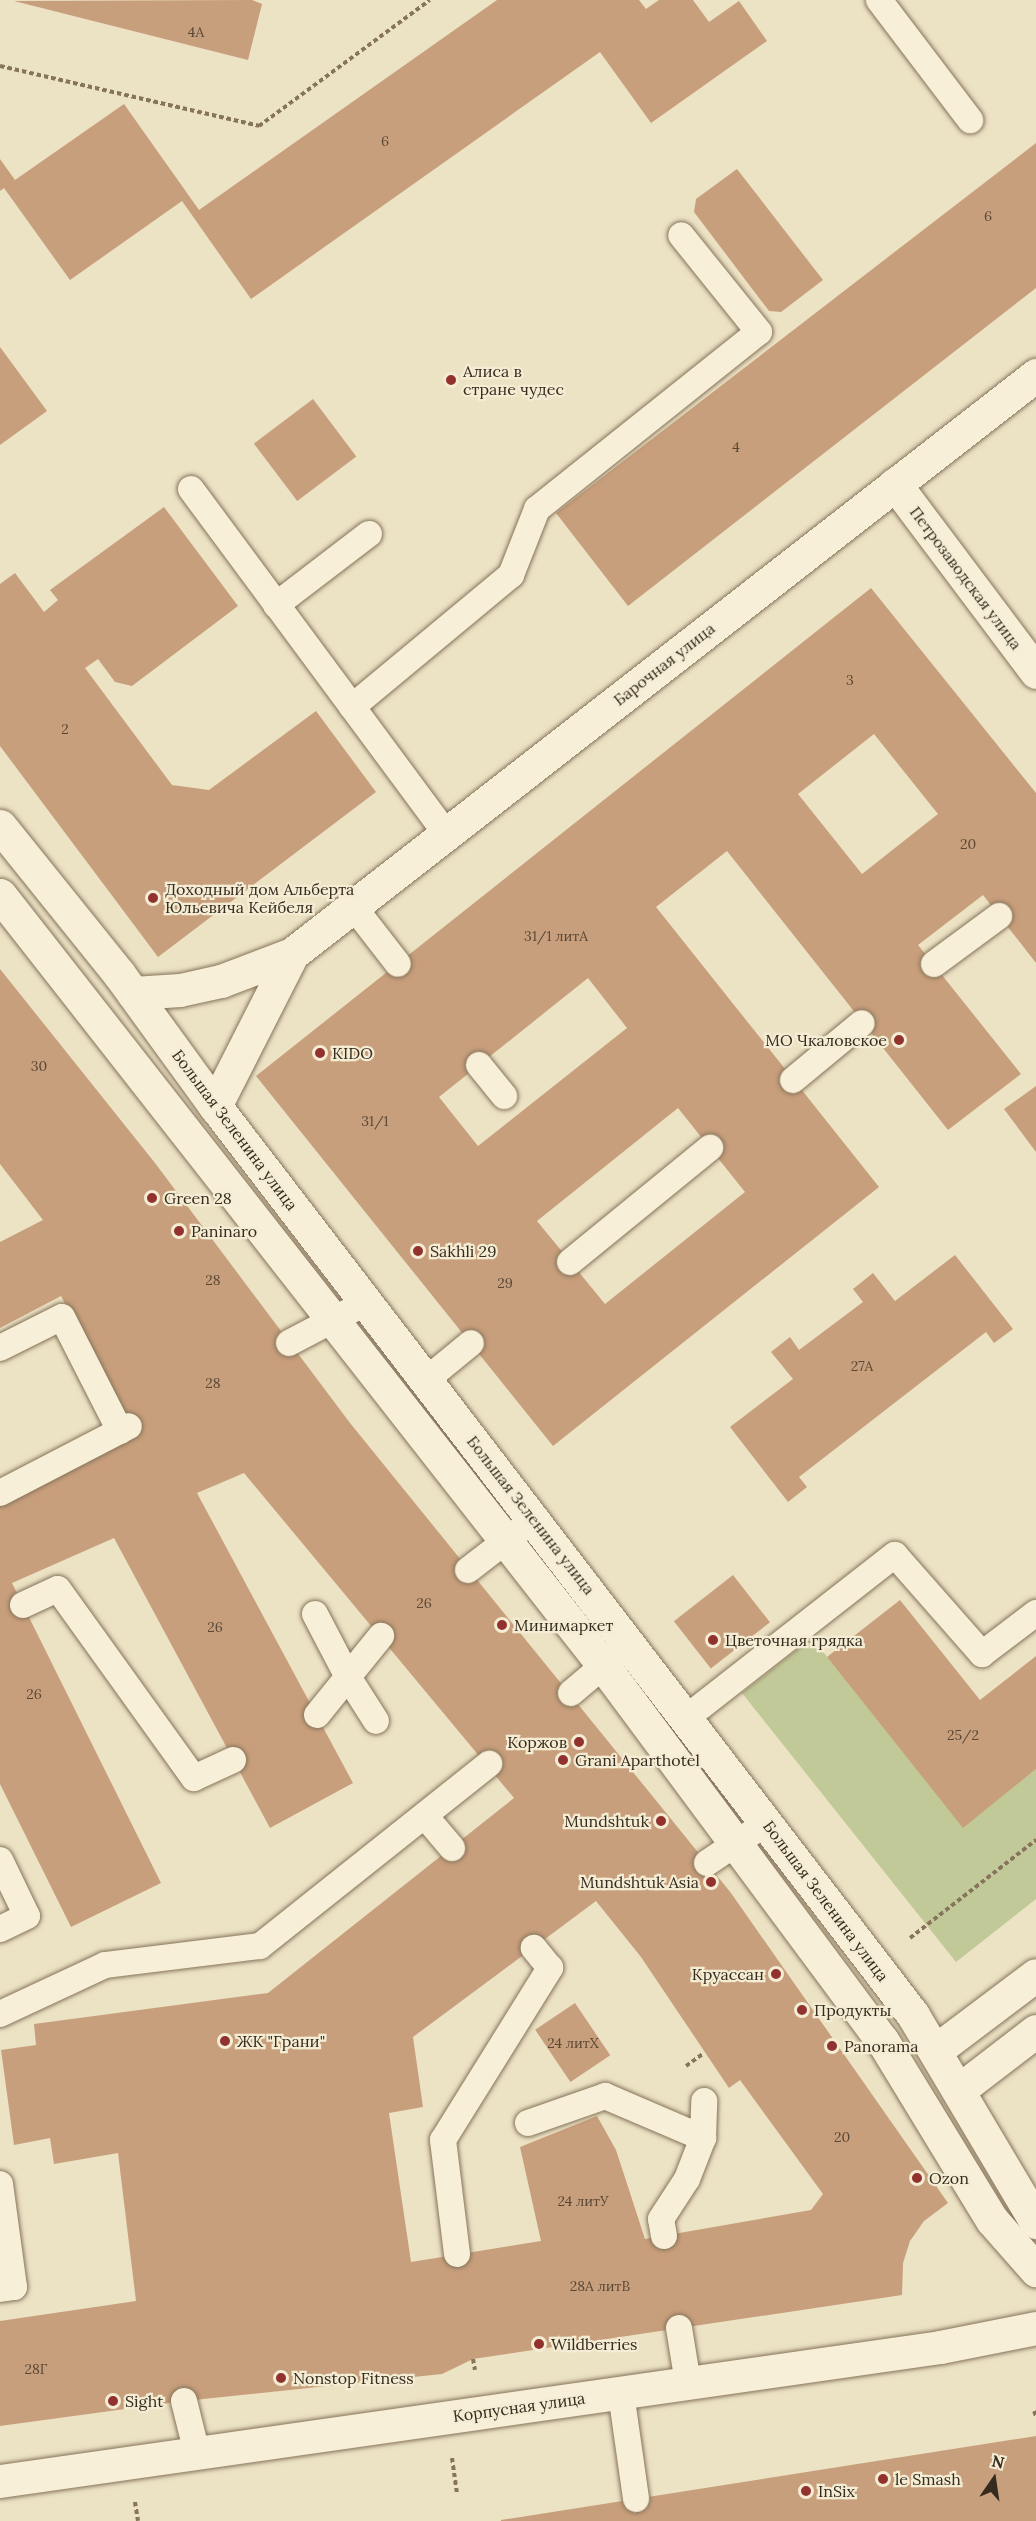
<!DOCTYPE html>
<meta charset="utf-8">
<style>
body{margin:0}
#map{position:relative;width:1036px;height:2521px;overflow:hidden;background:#ece2c4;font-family:Lora,serif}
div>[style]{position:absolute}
.green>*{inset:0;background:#c2c998}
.building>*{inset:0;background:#c89f7c;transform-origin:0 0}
.path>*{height:4px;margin-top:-2px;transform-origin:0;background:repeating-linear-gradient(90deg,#86745b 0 4.5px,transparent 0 7.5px)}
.roads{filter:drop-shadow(0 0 2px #86745b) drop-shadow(0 0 2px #86745b)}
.lane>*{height:26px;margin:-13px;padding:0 13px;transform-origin:13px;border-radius:13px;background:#f7efd7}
.street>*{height:33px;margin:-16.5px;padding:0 16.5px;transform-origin:16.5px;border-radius:16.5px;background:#f7efd7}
.secondary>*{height:33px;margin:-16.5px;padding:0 16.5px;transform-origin:16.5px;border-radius:16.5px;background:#f7efd7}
.dots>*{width:16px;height:16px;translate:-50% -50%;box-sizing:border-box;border:3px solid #f4ecd3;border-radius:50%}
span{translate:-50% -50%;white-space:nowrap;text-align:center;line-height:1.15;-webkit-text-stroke:4.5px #f4ecd3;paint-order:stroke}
.number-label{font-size:14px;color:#5a4836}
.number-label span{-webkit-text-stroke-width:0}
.poi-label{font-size:16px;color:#362b1f}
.left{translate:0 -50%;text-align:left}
.right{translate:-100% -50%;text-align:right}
.street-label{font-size:16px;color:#362b1f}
.north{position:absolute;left:964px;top:2449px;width:60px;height:60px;-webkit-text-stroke:4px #f4ecd3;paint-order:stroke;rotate:13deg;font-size:16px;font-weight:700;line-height:24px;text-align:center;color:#362b1f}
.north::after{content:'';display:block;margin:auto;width:21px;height:27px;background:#362b1f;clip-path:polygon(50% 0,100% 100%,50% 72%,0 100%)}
</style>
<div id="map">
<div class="green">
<i style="clip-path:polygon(812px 1638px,963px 1827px,1036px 1769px,1036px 1899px,956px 1962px,742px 1693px)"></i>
</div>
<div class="building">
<i style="clip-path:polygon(252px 0,262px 4px,248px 60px,14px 1px)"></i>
<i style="clip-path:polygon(497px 0,639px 0,646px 9px,659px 0,693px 0,709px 22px,739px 1px,767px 41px,651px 123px,600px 52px,251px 299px,182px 201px,70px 280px,4px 188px,0 191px,0 159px,15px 180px,124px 104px,199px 210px)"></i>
<i style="clip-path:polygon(1036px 143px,1036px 288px,628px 606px,556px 513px)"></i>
<i style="clip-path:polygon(737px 169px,823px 280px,781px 312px,769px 311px,694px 212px,696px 199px)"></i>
<i style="clip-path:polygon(0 347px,47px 411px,0 445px)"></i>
<i style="left:313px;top:399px;width:72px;height:74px;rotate:53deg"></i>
<i style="clip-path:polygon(164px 507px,238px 606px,132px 686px,115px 682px,98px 659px,85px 668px,172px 785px,209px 790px,316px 711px,376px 792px,158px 957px,0 746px,0 584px,15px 573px,44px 612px,58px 600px,50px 590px)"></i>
<i style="clip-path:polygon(evenodd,871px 588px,1036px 793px,1036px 963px,983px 895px,918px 945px,1021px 1074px,948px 1130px,727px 851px,656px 907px,879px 1187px,553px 1446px,256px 1076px,871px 588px,874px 734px,938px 814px,862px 874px,798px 794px,874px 734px,871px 588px,588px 978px,627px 1028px,478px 1146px,439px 1097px,588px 978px,871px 588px,678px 1108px,745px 1192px,605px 1304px,537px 1221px,678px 1108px)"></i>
<i style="clip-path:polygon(evenodd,0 969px,155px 1163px,350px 1423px,731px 1893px,948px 2203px,924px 2221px,910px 2241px,903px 2263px,902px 2295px,473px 2359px,442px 2374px,184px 2401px,0 2426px,0 2321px,136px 2301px,118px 2153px,54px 2164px,50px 2138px,14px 2145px,1px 2050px,36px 2045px,34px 2024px,268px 1993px,514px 1798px,244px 1473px,197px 1493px,353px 1783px,270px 1828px,114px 1538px,12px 1583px,161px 1883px,71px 1927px,0 1784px,0 1505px,134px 1435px,61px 1296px,0 1328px,0 1242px,43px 1220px,0 1164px,0 969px,596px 1901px,641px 1957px,729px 2088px,740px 2080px,823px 2194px,811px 2210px,645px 2239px,616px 2150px,597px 2116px,520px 2147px,541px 2241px,411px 2262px,389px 2113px,423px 2107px,413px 2037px,596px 1901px)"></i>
<i style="clip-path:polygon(1036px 1086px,1036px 1152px,1004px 1109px)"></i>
<i style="clip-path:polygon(955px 1255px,1013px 1329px,994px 1343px,986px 1332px,799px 1477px,807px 1487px,788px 1502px,730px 1427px,793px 1379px,771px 1352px,790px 1337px,799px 1350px,863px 1302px,853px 1289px,873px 1273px,895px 1301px)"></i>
<i style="left:733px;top:1575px;width:60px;height:75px;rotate:52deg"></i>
<i style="clip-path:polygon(900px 1600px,980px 1700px,1036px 1656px,1036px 1769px,963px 1828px,827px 1657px)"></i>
<i style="left:575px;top:2003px;width:63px;height:48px;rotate:56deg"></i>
<i style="clip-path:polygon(1036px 2436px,1036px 2521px,501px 2521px,501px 2520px)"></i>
</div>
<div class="path">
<i style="left:0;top:66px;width:266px;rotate:13deg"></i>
<i style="left:259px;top:126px;width:212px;rotate:-36.4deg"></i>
<i style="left:910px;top:1938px;width:160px;rotate:-37.9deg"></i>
<i style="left:686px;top:2066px;width:22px;rotate:-36deg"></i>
<i style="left:473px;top:2359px;width:11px;rotate:80deg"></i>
<i style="left:1034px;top:2411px;width:5px;rotate:68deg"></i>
<i style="left:452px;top:2458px;width:35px;rotate:82deg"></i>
<i style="left:135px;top:2502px;width:19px;rotate:81deg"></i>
</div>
<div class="roads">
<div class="lane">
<i style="left:879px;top:0;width:151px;rotate:52.8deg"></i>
<i style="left:191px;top:489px;width:429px;rotate:53.5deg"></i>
<i style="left:276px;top:605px;width:117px;rotate:-37.4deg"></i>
<i style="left:352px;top:707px;width:207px;rotate:-39.7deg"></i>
<i style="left:511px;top:575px;width:71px;rotate:-68.5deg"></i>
<i style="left:537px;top:509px;width:284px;rotate:-38.6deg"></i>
<i style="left:759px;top:332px;width:124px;rotate:-128.8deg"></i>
<i style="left:353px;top:906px;width:73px;rotate:52.2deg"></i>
<i style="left:934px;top:964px;width:81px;rotate:-36.4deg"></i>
<i style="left:479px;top:1065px;width:40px;rotate:51deg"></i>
<i style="left:793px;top:1080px;width:89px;rotate:-39.6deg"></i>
<i style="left:570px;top:1262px;width:181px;rotate:-39.2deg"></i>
<i style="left:289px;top:1343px;width:88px;rotate:-27.7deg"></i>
<i style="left:0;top:1348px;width:69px;rotate:-26.6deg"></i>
<i style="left:62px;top:1317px;width:128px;rotate:63deg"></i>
<i style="left:426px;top:1380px;width:58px;rotate:-39.4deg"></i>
<i style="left:0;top:1493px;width:145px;rotate:-27.4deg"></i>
<i style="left:468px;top:1570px;width:66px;rotate:-37.6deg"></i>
<i style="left:23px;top:1605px;width:38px;rotate:-25deg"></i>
<i style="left:58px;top:1589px;width:233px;rotate:54.3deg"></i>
<i style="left:194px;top:1778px;width:43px;rotate:-24.8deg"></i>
<i style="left:315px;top:1614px;width:71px;rotate:62.4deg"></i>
<i style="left:348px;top:1677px;width:52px;rotate:57.5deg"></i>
<i style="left:571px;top:1693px;width:59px;rotate:-40.2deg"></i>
<i style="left:317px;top:1715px;width:102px;rotate:-51deg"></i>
<i style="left:686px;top:1718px;width:265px;rotate:-38deg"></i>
<i style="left:895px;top:1555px;width:132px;rotate:48.7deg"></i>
<i style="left:982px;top:1654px;width:68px;rotate:-37.2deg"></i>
<i style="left:425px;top:1816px;width:42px;rotate:49.8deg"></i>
<i style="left:0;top:1860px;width:62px;rotate:64.3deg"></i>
<i style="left:27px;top:1916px;width:30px;rotate:154deg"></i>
<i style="left:707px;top:1863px;width:71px;rotate:-34.1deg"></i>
<i style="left:0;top:2014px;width:116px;rotate:-25deg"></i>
<i style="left:105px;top:1965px;width:156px;rotate:-7deg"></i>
<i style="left:260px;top:1946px;width:293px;rotate:-38.5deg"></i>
<i style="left:528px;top:2123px;width:82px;rotate:-19.3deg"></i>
<i style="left:605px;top:2096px;width:107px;rotate:23.2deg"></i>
<i style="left:0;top:2184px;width:104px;rotate:82.3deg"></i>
<i style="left:14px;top:2287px;width:14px;rotate:172deg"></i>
<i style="left:664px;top:2236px;width:17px;rotate:-100deg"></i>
<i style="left:661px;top:2219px;width:48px;rotate:-57deg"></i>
<i style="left:687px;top:2179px;width:44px;rotate:-68.7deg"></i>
<i style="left:703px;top:2138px;width:37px;rotate:-88deg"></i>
<i style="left:457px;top:2254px;width:115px;rotate:-97deg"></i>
<i style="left:443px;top:2140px;width:203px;rotate:-58.1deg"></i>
<i style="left:550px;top:1968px;width:26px;rotate:-129deg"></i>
<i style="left:679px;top:2328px;width:56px;rotate:80.7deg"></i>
<i style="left:621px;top:2393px;width:107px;rotate:81.9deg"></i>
<i style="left:184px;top:2401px;width:54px;rotate:76deg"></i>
</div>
<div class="street">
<i style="left:895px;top:484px;width:235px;rotate:53.1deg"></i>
<i style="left:0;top:895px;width:978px;rotate:51.93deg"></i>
<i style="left:603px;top:1665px;width:467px;rotate:53.4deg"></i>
<i style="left:882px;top:2040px;width:211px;rotate:58.6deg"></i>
<i style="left:992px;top:2220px;width:67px;rotate:48.7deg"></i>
<i style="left:133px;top:993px;width:47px;rotate:-3.7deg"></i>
<i style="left:180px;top:990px;width:42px;rotate:-12.4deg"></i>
<i style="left:221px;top:981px;width:76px;rotate:-20.8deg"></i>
<i style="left:292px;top:954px;width:943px;rotate:-37.89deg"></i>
<i style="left:215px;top:1106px;width:170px;rotate:-63.1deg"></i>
<i style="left:935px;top:2051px;width:126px;rotate:-37deg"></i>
<i style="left:959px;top:2090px;width:97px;rotate:-37.5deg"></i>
</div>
<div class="secondary">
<i style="left:0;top:826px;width:190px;rotate:51.2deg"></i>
<i style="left:119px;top:974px;width:163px;rotate:54deg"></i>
<i style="left:215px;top:1106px;width:1146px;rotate:52.48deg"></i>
<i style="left:913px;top:2015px;width:241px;rotate:59.3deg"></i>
<i style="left:0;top:2481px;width:950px;rotate:-8.11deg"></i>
<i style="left:940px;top:2347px;width:98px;rotate:-11.2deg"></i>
</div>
</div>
<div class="dots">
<i style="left:451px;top:380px;background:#92322e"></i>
<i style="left:153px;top:898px;background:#92322e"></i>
<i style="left:899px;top:1040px;background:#92322e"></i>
<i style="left:320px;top:1053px;background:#92322e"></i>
<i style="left:152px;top:1198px;background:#92322e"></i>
<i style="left:179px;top:1231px;background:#92322e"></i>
<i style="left:418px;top:1251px;background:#92322e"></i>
<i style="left:502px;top:1625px;background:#92322e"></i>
<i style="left:713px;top:1640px;background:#92322e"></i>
<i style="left:579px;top:1742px;background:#92322e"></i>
<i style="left:563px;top:1760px;background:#92322e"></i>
<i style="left:661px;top:1821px;background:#92322e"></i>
<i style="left:711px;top:1882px;background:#92322e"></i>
<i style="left:776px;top:1974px;background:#92322e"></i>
<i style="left:802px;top:2010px;background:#92322e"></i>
<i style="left:225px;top:2041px;background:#92322e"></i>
<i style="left:832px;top:2046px;background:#92322e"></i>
<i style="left:917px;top:2178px;background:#92322e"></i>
<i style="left:539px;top:2344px;background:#92322e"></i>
<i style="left:281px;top:2378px;background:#92322e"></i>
<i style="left:113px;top:2401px;background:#92322e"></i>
<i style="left:883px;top:2479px;background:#92322e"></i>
<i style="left:806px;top:2491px;background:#92322e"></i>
</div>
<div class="number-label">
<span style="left:196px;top:32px">4А</span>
<span style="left:385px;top:141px">6</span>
<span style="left:988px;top:216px">6</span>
<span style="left:736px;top:447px">4</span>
<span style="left:850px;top:680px">3</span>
<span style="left:65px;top:729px">2</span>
<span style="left:968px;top:844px">20</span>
<span style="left:556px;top:936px">31/1 литА</span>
<span style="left:39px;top:1066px">30</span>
<span style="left:375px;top:1121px">31/1</span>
<span style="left:213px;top:1280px">28</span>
<span style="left:505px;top:1283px">29</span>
<span style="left:862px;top:1366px">27А</span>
<span style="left:213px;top:1383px">28</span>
<span style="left:424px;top:1603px">26</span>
<span style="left:215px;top:1627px">26</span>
<span style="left:34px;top:1694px">26</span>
<span style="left:963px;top:1735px">25/2</span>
<span style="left:573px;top:2043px">24 литХ</span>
<span style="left:842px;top:2137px">20</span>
<span style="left:583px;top:2201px">24 литУ</span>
<span style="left:600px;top:2286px">28А литВ</span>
<span style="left:36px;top:2369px">28Г</span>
</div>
<div class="poi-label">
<span class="left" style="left:463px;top:380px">Алиса в<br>стране чудес</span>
<span class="left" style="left:165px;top:898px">Доходный дом Альберта<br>Юльевича Кейбеля</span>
<span class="right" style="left:887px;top:1040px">МО Чкаловское</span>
<span class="left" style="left:332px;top:1053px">KIDO</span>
<span class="left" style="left:164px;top:1198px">Green 28</span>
<span class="left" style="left:191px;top:1231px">Paninaro</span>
<span class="left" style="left:430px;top:1251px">Sakhli 29</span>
<span class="left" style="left:514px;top:1625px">Минимаркет</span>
<span class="left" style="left:725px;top:1640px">Цветочная грядка</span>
<span class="right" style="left:567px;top:1742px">Коржов</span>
<span class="left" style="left:575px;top:1760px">Grani Aparthotel</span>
<span class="right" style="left:649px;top:1821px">Mundshtuk</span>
<span class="right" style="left:699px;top:1882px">Mundshtuk Asia</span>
<span class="right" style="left:764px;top:1974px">Круассан</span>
<span class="left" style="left:814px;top:2010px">Продукты</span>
<span class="left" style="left:237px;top:2041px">ЖК "Грани"</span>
<span class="left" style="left:844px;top:2046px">Panorama</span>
<span class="left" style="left:929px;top:2178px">Ozon</span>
<span class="left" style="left:551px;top:2344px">Wildberries</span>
<span class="left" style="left:293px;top:2378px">Nonstop Fitness</span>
<span class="left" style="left:125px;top:2401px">Sight</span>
<span class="left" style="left:895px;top:2479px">le Smash</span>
<span class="left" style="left:818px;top:2491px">InSix</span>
</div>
<div class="street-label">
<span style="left:966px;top:578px;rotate:53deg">Петрозаводская улица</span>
<span style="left:664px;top:664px;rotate:-38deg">Барочная улица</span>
<span style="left:235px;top:1130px;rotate:53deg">Большая Зеленина улица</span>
<span style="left:531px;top:1515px;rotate:52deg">Большая Зеленина улица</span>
<span style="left:826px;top:1901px;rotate:53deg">Большая Зеленина улица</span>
<span style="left:519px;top:2407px;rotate:-8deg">Корпусная улица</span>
</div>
<div class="north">N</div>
</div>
